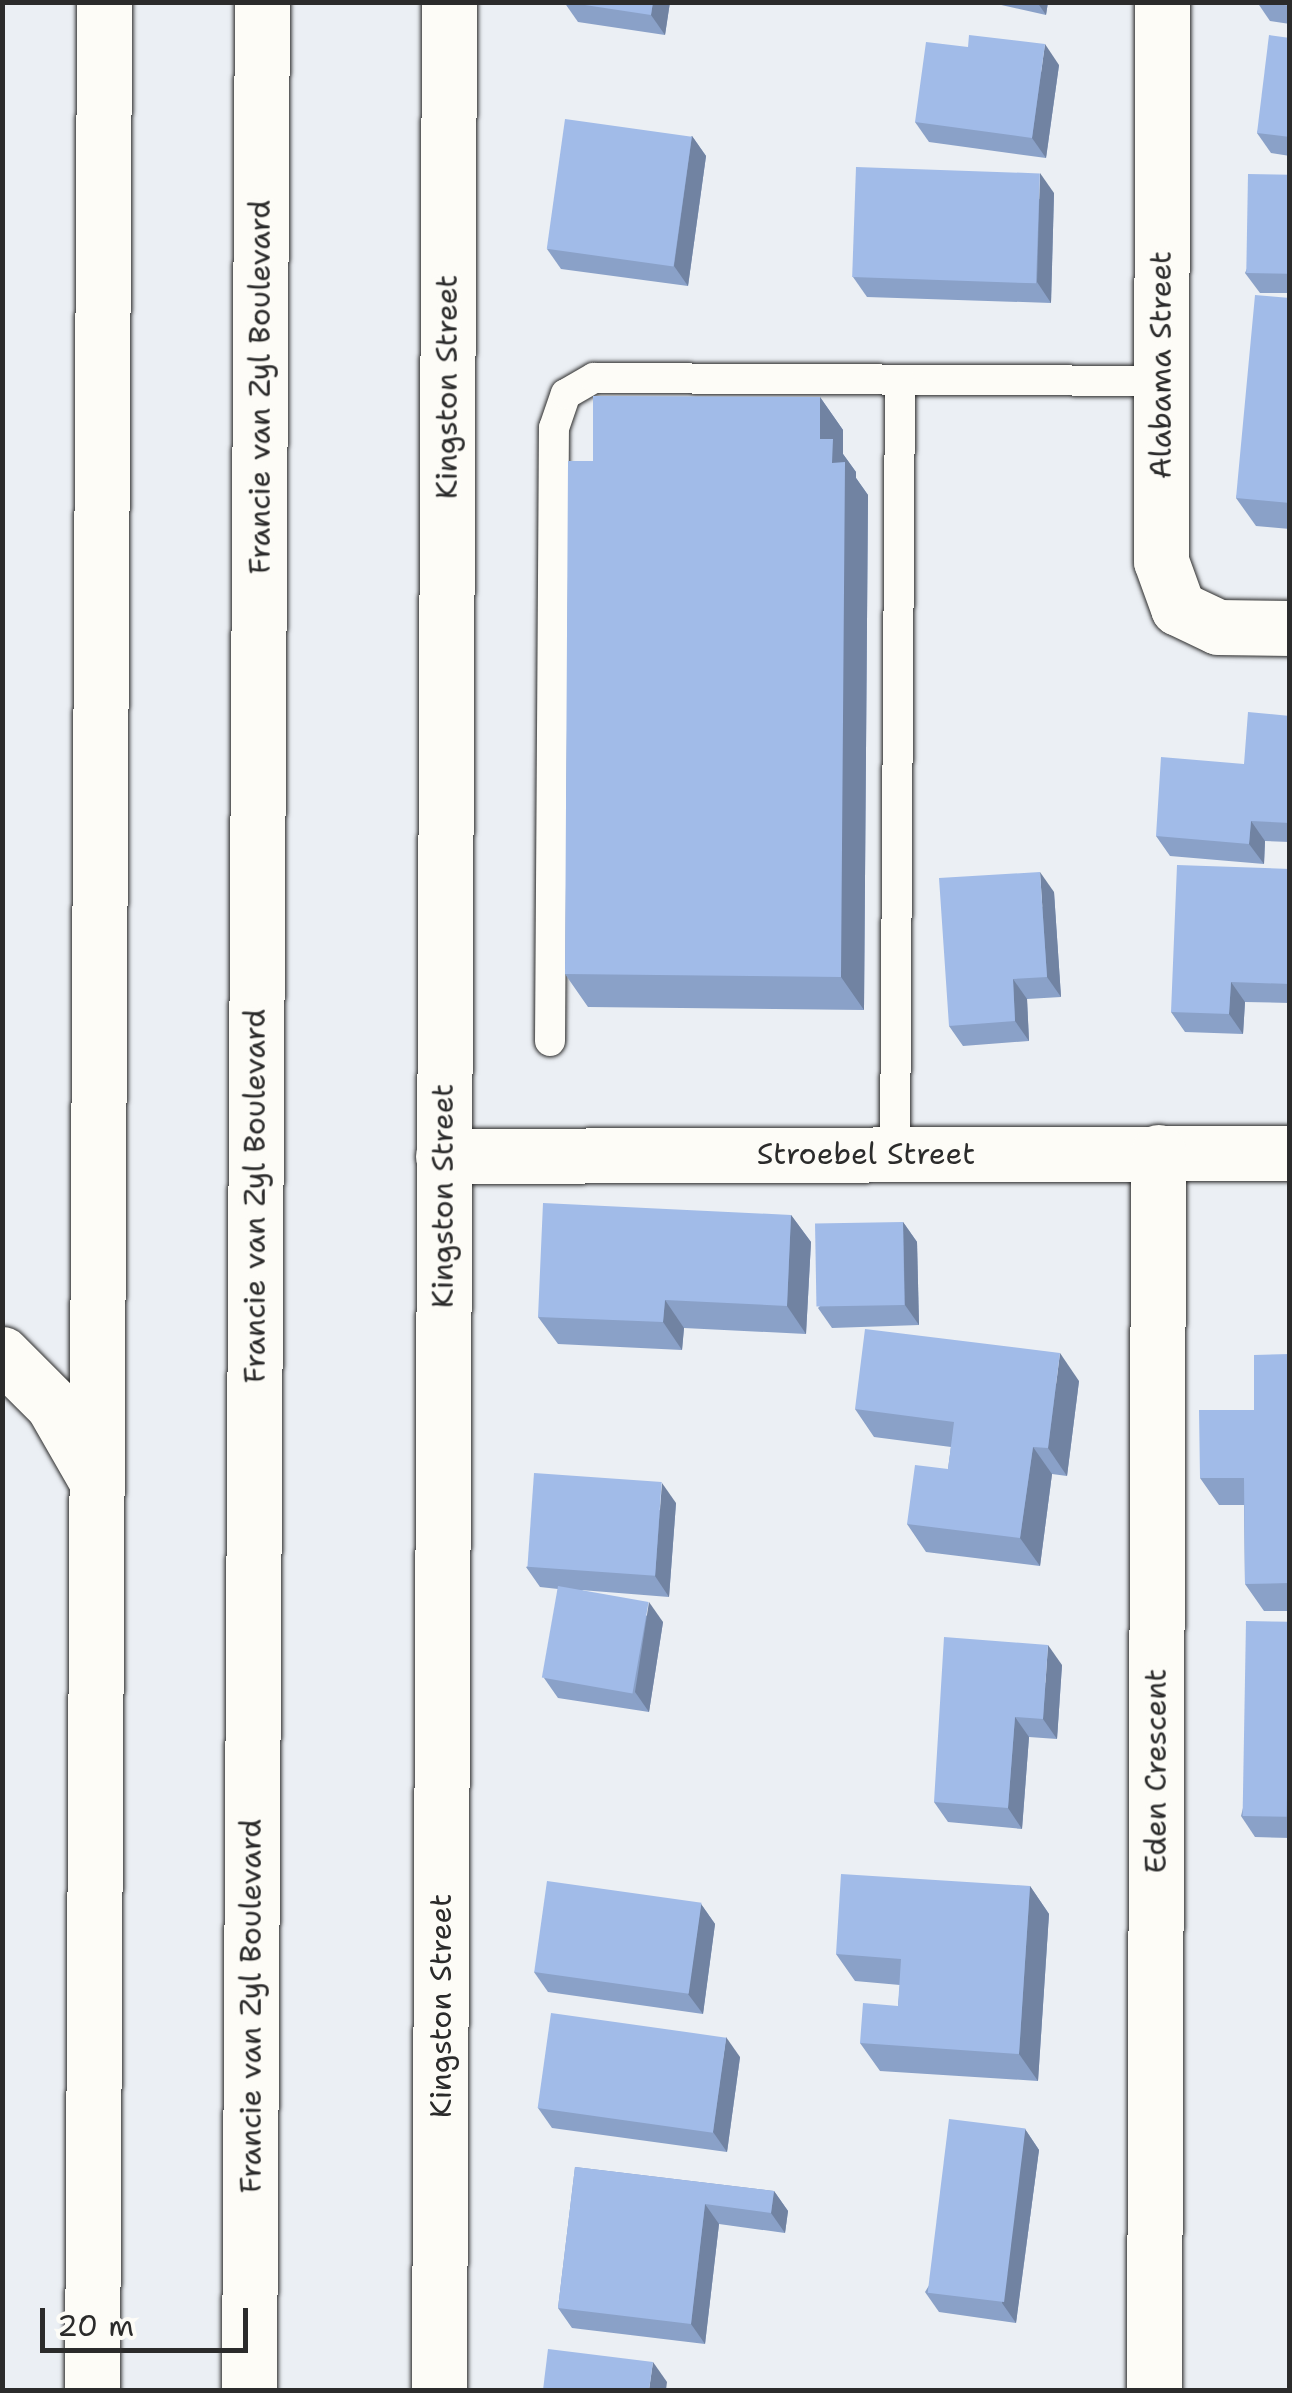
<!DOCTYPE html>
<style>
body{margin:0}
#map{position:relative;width:1292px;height:2393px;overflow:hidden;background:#ebeff4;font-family:"Shantell Sans",sans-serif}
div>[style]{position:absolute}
.roads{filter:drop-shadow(0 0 2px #2b2b2b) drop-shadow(0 0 2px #2b2b2b)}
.lane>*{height:30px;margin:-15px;padding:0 15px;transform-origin:15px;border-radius:15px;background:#fdfcf7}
.street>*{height:55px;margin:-27.5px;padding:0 27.5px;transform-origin:27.5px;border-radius:27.5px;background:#fdfcf7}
.secondary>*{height:55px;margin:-27.5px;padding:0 27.5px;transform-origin:27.5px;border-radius:27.5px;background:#fdfcf7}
.wall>*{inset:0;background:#8aa1c8}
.shaded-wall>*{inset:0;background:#7183a2}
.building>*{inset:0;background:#a1bbe8;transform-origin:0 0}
span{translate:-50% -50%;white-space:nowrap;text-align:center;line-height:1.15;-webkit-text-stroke:9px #fdfcf7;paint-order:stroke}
.street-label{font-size:30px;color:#2b2b2b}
.frame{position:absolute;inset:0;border:5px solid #2b2b2b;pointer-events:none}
.scale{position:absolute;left:40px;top:2308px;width:208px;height:45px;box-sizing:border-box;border:5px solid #2b2b2b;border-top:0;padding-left:12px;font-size:30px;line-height:35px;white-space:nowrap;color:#2b2b2b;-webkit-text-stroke:8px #fdfcf7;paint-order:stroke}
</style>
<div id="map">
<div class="roads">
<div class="lane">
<i style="left:550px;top:1041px;width:613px;rotate:-89.63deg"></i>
<i style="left:554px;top:428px;width:36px;rotate:-71deg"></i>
<i style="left:566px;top:394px;width:32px;rotate:-30deg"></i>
<i style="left:594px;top:378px;width:567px;rotate:0.3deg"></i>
<i style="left:895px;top:1154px;width:774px;rotate:-89.63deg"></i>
</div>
<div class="street">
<i style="left:1162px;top:2px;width:559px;rotate:90.1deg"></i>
<i style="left:1161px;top:561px;width:50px;rotate:70.1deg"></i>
<i style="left:1178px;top:608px;width:44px;rotate:25.4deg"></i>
<i style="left:1218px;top:627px;width:72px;rotate:0.8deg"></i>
<i style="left:443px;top:1156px;width:847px;rotate:-0.2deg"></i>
<i style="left:439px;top:2390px;width:2388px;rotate:-89.76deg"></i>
<i style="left:1154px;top:2390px;width:1238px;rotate:-89.81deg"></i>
</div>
<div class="secondary">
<i style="left:2px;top:1354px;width:72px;rotate:45deg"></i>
<i style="left:53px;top:1405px;width:86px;rotate:60.2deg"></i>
<i style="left:92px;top:2390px;width:2388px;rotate:-89.71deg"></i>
<i style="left:249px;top:2390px;width:2388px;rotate:-89.69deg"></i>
</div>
</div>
<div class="wall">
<i style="clip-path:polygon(564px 2px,670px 2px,665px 35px,578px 22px)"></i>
<i style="clip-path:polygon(988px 2px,1048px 2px,1046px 15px)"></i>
<i style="clip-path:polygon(1257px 2px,1290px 2px,1290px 24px,1270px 21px)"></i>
<i style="clip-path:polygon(1290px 38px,1290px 156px,1271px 153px,1257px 133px)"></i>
<i style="clip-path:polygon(1059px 65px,1046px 158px,929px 142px,915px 122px)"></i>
<i style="clip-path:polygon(692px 136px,706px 156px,688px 286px,561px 269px,547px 249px)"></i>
<i style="clip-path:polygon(1290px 175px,1290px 293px,1260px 293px,1245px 273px)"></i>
<i style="clip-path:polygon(1054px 193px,1051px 303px,867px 297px,853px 277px)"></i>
<i style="clip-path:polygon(1290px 298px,1290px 529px,1256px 526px,1236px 498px)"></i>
<i style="clip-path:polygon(820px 397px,843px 430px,843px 454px,856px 472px,856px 478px,868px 495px,864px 1010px,588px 1007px,565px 974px,593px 461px)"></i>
<i style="clip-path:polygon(1290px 716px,1290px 842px,1265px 841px,1264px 864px,1170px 856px,1156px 836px,1244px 764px)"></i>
<i style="clip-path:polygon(1290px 869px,1290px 1003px,1245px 1002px,1243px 1034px,1185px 1032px,1171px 1012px)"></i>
<i style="clip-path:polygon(1054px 892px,1061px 997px,1027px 999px,1029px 1041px,963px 1046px,949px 1026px)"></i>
<i style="clip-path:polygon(791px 1215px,811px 1242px,806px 1334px,684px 1328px,682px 1350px,558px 1344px,538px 1317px)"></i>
<i style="clip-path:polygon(903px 1222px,917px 1242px,919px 1325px,832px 1328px,818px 1308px)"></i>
<i style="clip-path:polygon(1290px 1354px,1290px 1611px,1264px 1611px,1245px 1584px,1244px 1505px,1219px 1505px,1200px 1478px,1254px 1410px)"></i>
<i style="clip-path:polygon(1079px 1381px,1067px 1476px,1052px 1474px,1040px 1566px,926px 1552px,907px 1524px,948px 1469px,951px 1447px,874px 1437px,855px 1409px)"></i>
<i style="clip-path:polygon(676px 1503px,669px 1597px,581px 1590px,663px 1622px,649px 1712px,558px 1698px,544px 1678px,558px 1589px,540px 1587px,526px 1567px)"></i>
<i style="clip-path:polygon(1290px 1622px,1290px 1838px,1255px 1837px,1241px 1816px)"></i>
<i style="clip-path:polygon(1062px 1665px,1057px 1739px,1029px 1737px,1022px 1829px,948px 1822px,934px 1802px)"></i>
<i style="clip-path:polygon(1030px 1886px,1049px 1914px,1038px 2081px,880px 2071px,860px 2043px,898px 2006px,900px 1985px,855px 1981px,836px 1954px)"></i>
<i style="clip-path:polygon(701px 1904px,715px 1924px,703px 2014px,548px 1992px,534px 1972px)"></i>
<i style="clip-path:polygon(740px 2057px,727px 2152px,552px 2128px,538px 2108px)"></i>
<i style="clip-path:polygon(1025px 2129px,1039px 2150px,1016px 2323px,939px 2312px,925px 2292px)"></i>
<i style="clip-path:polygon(575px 2167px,774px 2191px,788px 2211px,785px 2233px,719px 2224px,705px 2344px,572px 2328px,558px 2308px)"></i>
</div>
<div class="shaded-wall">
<i style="clip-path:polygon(653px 2px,670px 2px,665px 35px,651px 15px)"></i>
<i style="clip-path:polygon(1037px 2px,1048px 2px,1046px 15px)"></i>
<i style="clip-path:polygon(1045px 44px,1059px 65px,1046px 158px,1032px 138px)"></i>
<i style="clip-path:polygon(692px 136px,706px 156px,688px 286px,674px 266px)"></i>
<i style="clip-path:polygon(1040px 173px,1054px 193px,1051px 303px,1037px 282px)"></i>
<i style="clip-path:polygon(820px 397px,843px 430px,843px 454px,856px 472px,856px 478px,868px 495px,864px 1010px,841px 977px,832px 463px,820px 439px)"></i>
<i style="clip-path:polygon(1251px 821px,1265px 841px,1264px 864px,1249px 844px)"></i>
<i style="clip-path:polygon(1040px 872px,1054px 892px,1061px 997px,1047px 977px)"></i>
<i style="clip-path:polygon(1013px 979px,1027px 999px,1029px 1041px,1015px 1021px)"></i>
<i style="clip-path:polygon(1231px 982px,1245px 1002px,1243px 1034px,1229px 1014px)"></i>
<i style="clip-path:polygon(791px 1215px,811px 1242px,806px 1334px,787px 1306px)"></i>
<i style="clip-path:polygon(903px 1222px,917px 1242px,919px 1325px,905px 1305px)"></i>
<i style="clip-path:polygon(665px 1300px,684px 1328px,682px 1350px,663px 1322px)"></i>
<i style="clip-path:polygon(1060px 1353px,1079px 1381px,1067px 1476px,1048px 1448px)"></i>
<i style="clip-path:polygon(1033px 1447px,1052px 1474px,1040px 1566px,1020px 1538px)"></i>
<i style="clip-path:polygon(662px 1483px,676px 1503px,669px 1597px,655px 1576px)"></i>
<i style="clip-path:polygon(649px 1602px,663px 1622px,649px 1712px,635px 1692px)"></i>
<i style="clip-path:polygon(1048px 1645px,1062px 1665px,1057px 1739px,1043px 1719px)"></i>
<i style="clip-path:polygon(1015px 1717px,1029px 1737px,1022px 1829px,1008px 1808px)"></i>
<i style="clip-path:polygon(1030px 1886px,1049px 1914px,1038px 2081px,1019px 2054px)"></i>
<i style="clip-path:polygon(701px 1904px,715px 1924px,703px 2014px,688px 1994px)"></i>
<i style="clip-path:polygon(726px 2037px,740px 2057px,727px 2152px,713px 2132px)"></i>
<i style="clip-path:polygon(1025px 2129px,1039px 2150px,1016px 2323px,1002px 2303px)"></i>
<i style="clip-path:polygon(774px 2191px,788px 2211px,785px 2233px,771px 2213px)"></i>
<i style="clip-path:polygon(705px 2204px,719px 2224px,705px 2344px,691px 2324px)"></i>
<i style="clip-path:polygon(653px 2362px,667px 2382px,666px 2390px,649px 2390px)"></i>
</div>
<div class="building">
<i style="clip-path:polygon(565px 2px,653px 2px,651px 15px)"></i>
<i style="clip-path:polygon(1265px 2px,1290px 2px,1290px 6px)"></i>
<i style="clip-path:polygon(969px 35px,1045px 44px,1032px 138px,915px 122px,926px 42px,968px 47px)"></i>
<i style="clip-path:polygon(1269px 35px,1290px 38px,1290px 137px,1257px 133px)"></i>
<i style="left:565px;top:119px;width:128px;height:131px;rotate:8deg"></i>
<i style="left:856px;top:167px;width:184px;height:110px;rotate:2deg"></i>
<i style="left:1248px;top:174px;width:42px;height:99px;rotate:1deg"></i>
<i style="clip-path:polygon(1255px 295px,1290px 298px,1290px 503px,1236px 498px)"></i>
<i style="clip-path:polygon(593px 396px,820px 397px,820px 439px,833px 439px,832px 463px,845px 462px,841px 977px,565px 974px,568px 461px,593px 461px)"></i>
<i style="clip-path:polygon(1248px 712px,1290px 716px,1290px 823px,1251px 821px,1249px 844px,1156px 836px,1161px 757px,1244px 764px)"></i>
<i style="clip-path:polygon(1177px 865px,1290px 869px,1290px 984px,1231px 982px,1229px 1014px,1171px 1012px)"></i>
<i style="clip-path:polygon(1040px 872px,1047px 977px,1013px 979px,1015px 1021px,949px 1026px,939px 878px)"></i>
<i style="clip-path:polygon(543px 1203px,791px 1215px,787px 1306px,665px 1300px,663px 1322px,538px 1317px)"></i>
<i style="left:903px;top:1222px;width:83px;height:88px;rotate:89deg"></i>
<i style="clip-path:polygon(865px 1329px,1060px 1353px,1048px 1448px,1033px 1447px,1020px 1538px,907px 1524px,915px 1465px,948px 1469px,954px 1422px,855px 1409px)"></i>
<i style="clip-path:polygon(1290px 1354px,1290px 1583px,1245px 1584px,1244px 1478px,1200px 1478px,1199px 1410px,1254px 1410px,1254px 1355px)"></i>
<i style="left:534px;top:1473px;width:128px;height:94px;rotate:4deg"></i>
<i style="left:558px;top:1586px;width:92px;height:93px;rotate:10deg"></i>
<i style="left:1246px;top:1621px;width:44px;height:195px;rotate:1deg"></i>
<i style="clip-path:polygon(944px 1637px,1048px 1645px,1043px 1719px,1015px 1717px,1008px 1808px,934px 1802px)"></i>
<i style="clip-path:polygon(841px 1874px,1030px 1886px,1019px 2054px,860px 2043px,863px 2003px,898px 2006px,901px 1959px,836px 1954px)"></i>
<i style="left:547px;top:1881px;width:156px;height:92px;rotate:8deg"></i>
<i style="left:551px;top:2013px;width:177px;height:96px;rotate:8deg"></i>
<i style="left:949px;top:2119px;width:77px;height:175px;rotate:7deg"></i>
<i style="clip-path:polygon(575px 2167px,774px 2191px,771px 2213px,705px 2204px,691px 2324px,558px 2308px)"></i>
<i style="clip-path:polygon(548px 2349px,653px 2362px,649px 2390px,543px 2390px)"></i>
</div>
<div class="street-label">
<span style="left:1161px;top:365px;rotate:-90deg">Alabama Street</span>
<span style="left:260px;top:387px;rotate:-90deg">Francie van Zyl Boulevard</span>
<span style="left:447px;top:387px;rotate:-90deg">Kingston Street</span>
<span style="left:866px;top:1154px">Stroebel Street</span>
<span style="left:255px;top:1196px;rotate:-90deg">Francie van Zyl Boulevard</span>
<span style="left:443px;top:1196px;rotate:-90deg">Kingston Street</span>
<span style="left:1156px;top:1771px;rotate:-90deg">Eden Crescent</span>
<span style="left:251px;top:2006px;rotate:-90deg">Francie van Zyl Boulevard</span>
<span style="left:441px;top:2006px;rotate:-90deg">Kingston Street</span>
</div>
<div class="frame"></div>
<div class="scale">20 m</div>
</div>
